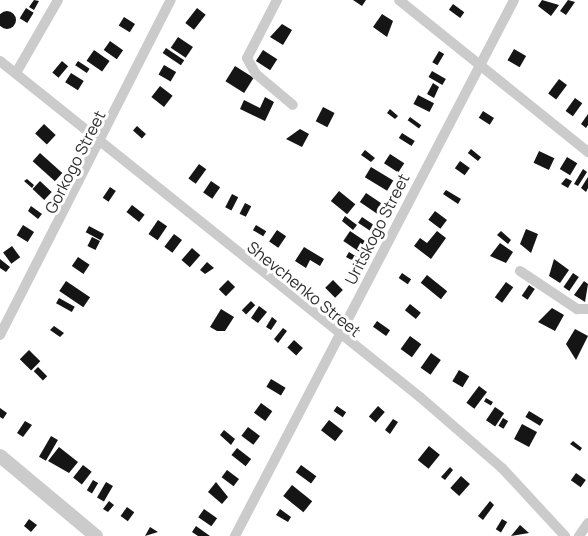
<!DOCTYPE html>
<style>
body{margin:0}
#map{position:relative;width:588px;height:536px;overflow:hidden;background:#fff;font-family:Manrope,sans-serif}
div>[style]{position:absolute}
.building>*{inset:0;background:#151515;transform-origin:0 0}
.round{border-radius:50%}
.minor>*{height:10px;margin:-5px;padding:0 5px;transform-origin:5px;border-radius:5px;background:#cbcbcb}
.tertiary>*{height:14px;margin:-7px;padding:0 7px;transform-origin:7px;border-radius:7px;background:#cbcbcb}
span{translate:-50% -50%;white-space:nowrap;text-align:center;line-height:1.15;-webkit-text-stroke:6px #fff;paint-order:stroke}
.street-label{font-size:16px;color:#2e2e2e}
</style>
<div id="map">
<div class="building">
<i style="clip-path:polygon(34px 0,39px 1px,34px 10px,29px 7px)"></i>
<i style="clip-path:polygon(353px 0,366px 0,362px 6px)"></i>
<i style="clip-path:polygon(542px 0,559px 5px,551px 16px,538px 6px)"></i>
<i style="clip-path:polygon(568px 0,575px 2px,566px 15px,560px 11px)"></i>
<i style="left:453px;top:4px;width:14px;height:7px;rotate:36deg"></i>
<i style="left:26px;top:8px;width:9px;height:12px;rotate:32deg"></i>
<i style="left:197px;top:8px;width:11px;height:19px;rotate:38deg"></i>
<i class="round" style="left:-2px;top:11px;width:18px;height:18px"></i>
<i style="clip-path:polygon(382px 14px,393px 21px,387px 37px,373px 27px)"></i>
<i style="left:124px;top:17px;width:13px;height:10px;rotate:32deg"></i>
<i style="clip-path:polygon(282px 24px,292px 30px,283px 45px,270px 37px)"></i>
<i style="left:178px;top:37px;width:18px;height:13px;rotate:34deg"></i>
<i style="left:110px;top:41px;width:16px;height:11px;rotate:35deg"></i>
<i style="left:166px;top:48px;width:22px;height:6px;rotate:34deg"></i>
<i style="left:514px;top:49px;width:14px;height:13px;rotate:30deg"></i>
<i style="left:94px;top:50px;width:19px;height:13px;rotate:35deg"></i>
<i style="left:263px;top:50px;width:17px;height:13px;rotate:33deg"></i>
<i style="left:439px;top:51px;width:6px;height:13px;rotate:31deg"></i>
<i style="left:62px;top:61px;width:8px;height:15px;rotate:40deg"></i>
<i style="left:78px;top:61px;width:14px;height:5px;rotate:34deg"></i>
<i style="left:164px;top:65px;width:14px;height:11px;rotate:30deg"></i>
<i style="left:235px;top:66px;width:22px;height:18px;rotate:32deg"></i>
<i style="left:432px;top:71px;width:16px;height:7px;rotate:30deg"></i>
<i style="left:71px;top:73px;width:15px;height:11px;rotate:32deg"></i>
<i style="left:559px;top:79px;width:10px;height:18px;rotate:37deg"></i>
<i style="clip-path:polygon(433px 83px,439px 87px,434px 98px,427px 94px)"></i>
<i style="left:160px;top:86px;width:16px;height:14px;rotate:38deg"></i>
<i style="left:418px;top:95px;width:18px;height:10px;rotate:27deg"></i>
<i style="clip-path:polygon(265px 97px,274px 102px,265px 121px,240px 109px,244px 100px,260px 108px)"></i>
<i style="left:575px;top:98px;width:9px;height:16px;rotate:36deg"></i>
<i style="left:323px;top:107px;width:13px;height:16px;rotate:27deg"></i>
<i style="clip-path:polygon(390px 109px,398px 116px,395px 119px,387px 113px)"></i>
<i style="left:483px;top:111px;width:13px;height:8px;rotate:32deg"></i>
<i style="clip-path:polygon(588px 114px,588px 125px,586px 128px,581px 124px)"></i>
<i style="left:410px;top:117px;width:14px;height:4px;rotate:36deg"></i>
<i style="left:44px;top:124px;width:16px;height:13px;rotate:43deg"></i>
<i style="left:137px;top:126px;width:12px;height:6px;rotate:42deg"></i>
<i style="clip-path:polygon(300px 129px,309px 134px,302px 147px,286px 139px)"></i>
<i style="left:402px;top:133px;width:15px;height:6px;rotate:32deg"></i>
<i style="left:471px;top:149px;width:13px;height:5px;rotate:39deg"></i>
<i style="clip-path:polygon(365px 150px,375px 158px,371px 162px,361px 155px)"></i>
<i style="left:539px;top:151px;width:17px;height:13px;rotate:25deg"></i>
<i style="left:40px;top:153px;width:30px;height:11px;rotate:42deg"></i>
<i style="left:390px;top:154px;width:17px;height:11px;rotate:33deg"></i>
<i style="left:567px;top:157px;width:12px;height:14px;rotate:31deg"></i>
<i style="left:460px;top:161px;width:12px;height:9px;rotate:35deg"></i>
<i style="left:199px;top:164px;width:9px;height:18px;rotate:36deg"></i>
<i style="left:371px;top:167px;width:26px;height:12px;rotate:31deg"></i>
<i style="clip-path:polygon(583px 169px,587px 172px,578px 186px,574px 184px)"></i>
<i style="clip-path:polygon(588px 177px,588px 188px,586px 192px,581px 188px)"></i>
<i style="clip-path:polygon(566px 178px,572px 181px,568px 188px,561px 184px)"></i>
<i style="clip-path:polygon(27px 179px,34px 185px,32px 188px,24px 181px)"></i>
<i style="left:40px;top:181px;width:16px;height:11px;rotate:43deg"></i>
<i style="left:211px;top:181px;width:11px;height:14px;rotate:34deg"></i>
<i style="left:110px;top:187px;width:7px;height:13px;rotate:34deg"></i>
<i style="clip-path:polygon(446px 190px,461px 199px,458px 204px,443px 194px)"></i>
<i style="left:339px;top:191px;width:21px;height:13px;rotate:39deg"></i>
<i style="left:366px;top:193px;width:23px;height:11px;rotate:34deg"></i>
<i style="left:232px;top:194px;width:7px;height:15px;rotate:27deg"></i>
<i style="left:245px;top:203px;width:7px;height:12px;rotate:27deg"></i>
<i style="left:132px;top:205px;width:16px;height:9px;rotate:38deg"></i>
<i style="clip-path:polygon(31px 206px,42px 214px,38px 219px,28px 211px)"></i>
<i style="left:435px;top:211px;width:15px;height:11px;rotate:37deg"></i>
<i style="clip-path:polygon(345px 216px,357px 225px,353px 230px,342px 221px)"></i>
<i style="left:362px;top:217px;width:18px;height:7px;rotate:34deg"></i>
<i style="left:158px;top:220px;width:11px;height:17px;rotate:34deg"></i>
<i style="left:23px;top:225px;width:13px;height:12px;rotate:32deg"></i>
<i style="left:256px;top:225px;width:12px;height:6px;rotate:31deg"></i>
<i style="left:89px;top:226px;width:17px;height:7px;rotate:28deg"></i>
<i style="clip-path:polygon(526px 229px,538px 234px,531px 253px,520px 244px)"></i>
<i style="left:277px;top:230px;width:11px;height:14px;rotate:34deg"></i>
<i style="left:350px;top:231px;width:22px;height:12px;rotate:34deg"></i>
<i style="clip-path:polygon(437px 231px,446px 238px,431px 259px,414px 246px,420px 238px,427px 243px)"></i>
<i style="clip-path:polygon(501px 231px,511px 240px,508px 244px,497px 235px)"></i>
<i style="left:174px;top:234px;width:10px;height:16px;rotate:37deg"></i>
<i style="left:92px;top:237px;width:9px;height:10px;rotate:27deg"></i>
<i style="clip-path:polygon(500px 243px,513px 252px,506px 263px,490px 256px)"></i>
<i style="left:12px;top:246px;width:14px;height:11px;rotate:54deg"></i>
<i style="clip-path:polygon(304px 247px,324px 259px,320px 266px,310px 260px,306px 268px,295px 261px)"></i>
<i style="left:192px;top:248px;width:11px;height:16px;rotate:41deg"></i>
<i style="clip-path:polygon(349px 252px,360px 259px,357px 263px,346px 257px)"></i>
<i style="left:78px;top:257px;width:14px;height:11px;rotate:34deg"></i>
<i style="clip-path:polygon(0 259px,10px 267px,6px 272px,0 268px)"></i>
<i style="clip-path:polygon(554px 259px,569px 270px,560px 283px,549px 276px)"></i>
<i style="clip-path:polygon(207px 262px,214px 268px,205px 274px,200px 270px)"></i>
<i style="left:402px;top:273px;width:11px;height:6px;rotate:34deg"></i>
<i style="left:573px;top:273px;width:7px;height:17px;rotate:34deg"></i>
<i style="left:427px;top:275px;width:26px;height:10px;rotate:39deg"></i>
<i style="left:228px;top:280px;width:10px;height:13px;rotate:45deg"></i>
<i style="left:333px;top:280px;width:14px;height:11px;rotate:45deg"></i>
<i style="left:66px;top:281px;width:29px;height:12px;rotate:34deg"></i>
<i style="clip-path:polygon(584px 281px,588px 284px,585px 302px,574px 295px)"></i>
<i style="left:506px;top:282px;width:9px;height:19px;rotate:36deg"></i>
<i style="left:529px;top:285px;width:7px;height:13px;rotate:34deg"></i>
<i style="left:59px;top:298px;width:18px;height:6px;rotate:29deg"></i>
<i style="left:251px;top:301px;width:6px;height:13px;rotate:45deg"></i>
<i style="left:410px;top:304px;width:14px;height:8px;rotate:39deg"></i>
<i style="clip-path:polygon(259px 306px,267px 312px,258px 323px,251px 318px)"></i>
<i style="clip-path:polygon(552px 308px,564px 315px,555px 331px,538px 322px)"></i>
<i style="clip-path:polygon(221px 309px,234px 317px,225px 331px,217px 331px,210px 327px)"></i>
<i style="clip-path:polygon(272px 317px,277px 321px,271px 330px,266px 327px)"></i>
<i style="left:377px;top:321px;width:16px;height:7px;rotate:35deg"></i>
<i style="clip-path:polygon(54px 326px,64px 333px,60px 337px,50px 330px)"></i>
<i style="clip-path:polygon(283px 328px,287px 331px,278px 343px,274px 339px)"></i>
<i style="clip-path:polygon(575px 329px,588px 336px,576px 360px,566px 344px)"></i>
<i style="left:410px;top:336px;width:14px;height:16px;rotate:36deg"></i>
<i style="left:294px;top:340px;width:12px;height:10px;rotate:42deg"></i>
<i style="left:29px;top:350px;width:16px;height:13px;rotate:45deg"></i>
<i style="left:431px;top:353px;width:12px;height:18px;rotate:35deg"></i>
<i style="left:38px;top:367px;width:13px;height:6px;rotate:45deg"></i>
<i style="left:459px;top:370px;width:12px;height:13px;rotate:31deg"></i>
<i style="left:271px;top:379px;width:17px;height:9px;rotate:31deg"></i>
<i style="left:479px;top:386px;width:10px;height:21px;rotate:37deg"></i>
<i style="left:486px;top:398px;width:8px;height:4px;rotate:30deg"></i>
<i style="left:261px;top:403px;width:14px;height:12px;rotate:36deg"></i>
<i style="left:337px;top:406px;width:11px;height:6px;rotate:34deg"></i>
<i style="left:378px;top:406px;width:9px;height:14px;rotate:41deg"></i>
<i style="left:495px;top:407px;width:11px;height:16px;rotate:34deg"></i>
<i style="clip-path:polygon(0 408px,7px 413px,3px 419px,0 417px)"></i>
<i style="left:529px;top:411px;width:17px;height:7px;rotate:31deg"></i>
<i style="left:503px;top:418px;width:6px;height:9px;rotate:31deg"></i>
<i style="clip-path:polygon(393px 419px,398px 422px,390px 434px,385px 430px)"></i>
<i style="left:329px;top:420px;width:18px;height:13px;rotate:38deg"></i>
<i style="clip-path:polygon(25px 421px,32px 425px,23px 437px,17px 433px)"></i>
<i style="left:522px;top:424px;width:17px;height:17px;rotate:28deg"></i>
<i style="left:248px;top:427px;width:15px;height:11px;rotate:37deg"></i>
<i style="clip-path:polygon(224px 430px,235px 439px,231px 445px,220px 435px)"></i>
<i style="left:51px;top:436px;width:8px;height:24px;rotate:30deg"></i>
<i style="clip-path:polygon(573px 441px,582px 448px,580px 451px,570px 444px)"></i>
<i style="left:429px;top:446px;width:14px;height:18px;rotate:39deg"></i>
<i style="clip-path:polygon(59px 447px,78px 462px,69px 473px,48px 461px)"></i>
<i style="left:237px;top:448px;width:18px;height:9px;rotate:38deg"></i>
<i style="left:83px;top:465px;width:11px;height:16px;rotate:38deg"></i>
<i style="left:301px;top:465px;width:19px;height:9px;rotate:36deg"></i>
<i style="clip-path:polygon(450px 467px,453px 470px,445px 480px,441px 477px)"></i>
<i style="left:227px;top:470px;width:15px;height:9px;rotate:37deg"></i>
<i style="left:576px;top:473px;width:12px;height:9px;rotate:35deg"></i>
<i style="left:461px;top:476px;width:12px;height:16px;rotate:42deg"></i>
<i style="left:93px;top:480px;width:6px;height:12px;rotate:31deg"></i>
<i style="left:106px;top:482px;width:8px;height:18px;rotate:30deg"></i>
<i style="clip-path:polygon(216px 482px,228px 497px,222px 504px,208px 492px)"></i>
<i style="left:292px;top:485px;width:26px;height:14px;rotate:39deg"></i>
<i style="clip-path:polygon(109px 501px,114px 505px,108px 512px,103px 509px)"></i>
<i style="clip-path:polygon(490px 501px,494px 505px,483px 520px,478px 516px)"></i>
<i style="left:127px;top:507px;width:9px;height:11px;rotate:36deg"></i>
<i style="left:204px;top:509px;width:16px;height:10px;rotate:35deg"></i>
<i style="clip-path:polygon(280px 509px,291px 517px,288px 522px,276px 515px)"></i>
<i style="clip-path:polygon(29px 519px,37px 525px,31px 532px,24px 526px)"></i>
<i style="left:502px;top:519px;width:6px;height:12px;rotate:31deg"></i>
<i style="clip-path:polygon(520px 525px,529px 533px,511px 536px)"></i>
<i style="clip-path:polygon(196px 526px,210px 536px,198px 536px,192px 532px)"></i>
<i style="clip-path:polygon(150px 527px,158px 532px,145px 536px)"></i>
</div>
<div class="minor">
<i style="left:277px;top:0;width:65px;rotate:117.3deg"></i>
<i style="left:247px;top:58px;width:18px;rotate:61deg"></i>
<i style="left:256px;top:74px;width:48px;rotate:40deg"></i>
<i style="left:399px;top:0;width:243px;rotate:38.8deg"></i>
<i style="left:0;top:61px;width:538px;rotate:38.66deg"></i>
<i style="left:420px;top:397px;width:108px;rotate:40.9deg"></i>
<i style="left:502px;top:468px;width:93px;rotate:47.2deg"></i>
<i style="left:16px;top:73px;width:84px;rotate:-60.1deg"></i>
<i style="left:520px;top:271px;width:69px;rotate:33.7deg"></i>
<i style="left:577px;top:309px;width:11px"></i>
<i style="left:0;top:335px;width:376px;rotate:-63deg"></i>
<i style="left:235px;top:536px;width:604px;rotate:-62.5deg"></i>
<i style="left:579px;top:536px;width:16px;rotate:-55deg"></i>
</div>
<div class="tertiary">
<i style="left:0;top:456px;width:125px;rotate:39.8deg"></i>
</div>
<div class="street-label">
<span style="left:75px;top:162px;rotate:-63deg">Gorkogo Street</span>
<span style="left:377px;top:229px;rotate:-63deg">Uritskogo Street</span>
<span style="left:304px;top:289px;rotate:39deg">Shevchenko Street</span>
</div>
</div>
